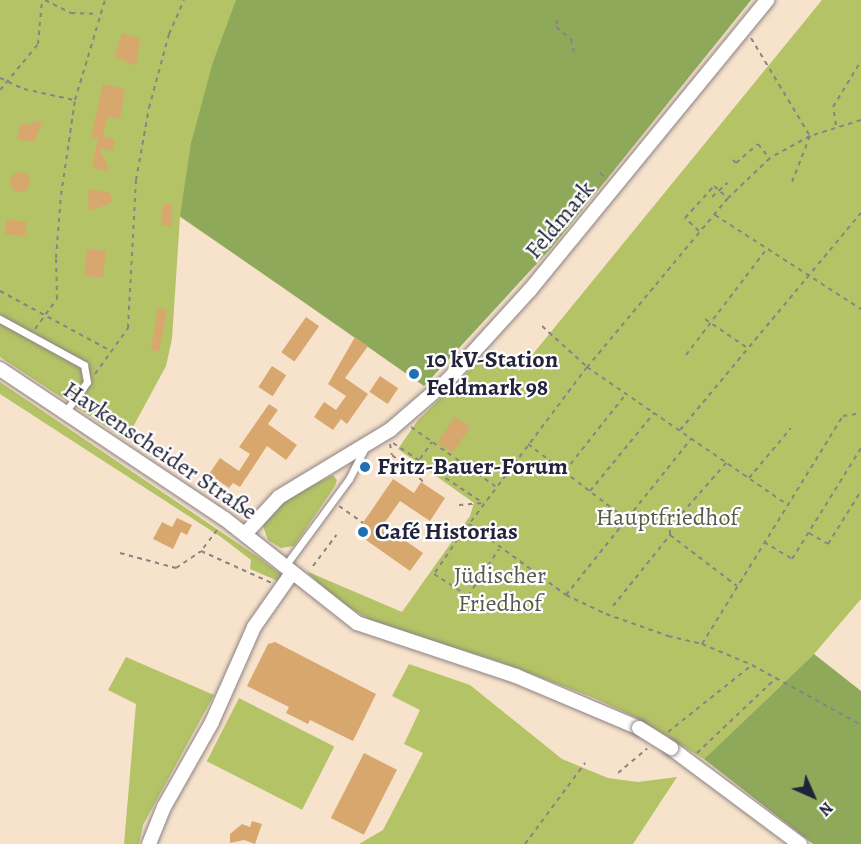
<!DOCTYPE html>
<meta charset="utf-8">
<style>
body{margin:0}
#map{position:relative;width:861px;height:844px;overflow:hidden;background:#f7e3cc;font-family:Alegreya,serif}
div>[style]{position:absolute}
.green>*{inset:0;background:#b4c365;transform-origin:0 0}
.forest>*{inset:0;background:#8fa95a}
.building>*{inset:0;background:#d7a76d;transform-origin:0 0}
.round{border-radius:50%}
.path>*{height:2px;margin-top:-1px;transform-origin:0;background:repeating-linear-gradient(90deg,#8c8284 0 4.5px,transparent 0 9px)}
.roads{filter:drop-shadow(0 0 2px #8c8284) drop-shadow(0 0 2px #8c8284)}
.lane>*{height:7px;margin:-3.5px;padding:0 3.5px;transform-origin:3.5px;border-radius:3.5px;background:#fff}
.street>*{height:14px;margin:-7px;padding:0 7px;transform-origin:7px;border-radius:7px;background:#fff}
.bridges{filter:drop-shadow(0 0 2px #8c8284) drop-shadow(0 0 2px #8c8284)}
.street-bridge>*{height:14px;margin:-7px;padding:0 7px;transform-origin:7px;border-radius:7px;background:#fff}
.dots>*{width:16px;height:16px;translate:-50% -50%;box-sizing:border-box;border:3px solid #fff;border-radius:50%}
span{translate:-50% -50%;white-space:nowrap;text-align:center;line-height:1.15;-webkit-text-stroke:4.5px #fff;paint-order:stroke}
.street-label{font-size:24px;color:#22223b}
.poi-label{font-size:24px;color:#22223b;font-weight:700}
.left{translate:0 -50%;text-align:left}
.park-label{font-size:24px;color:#555a4a}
.north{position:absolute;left:783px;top:766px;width:60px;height:60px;-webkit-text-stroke:4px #fff;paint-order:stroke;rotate:135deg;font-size:16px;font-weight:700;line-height:24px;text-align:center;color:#22223b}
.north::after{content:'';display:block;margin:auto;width:21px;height:27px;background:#22223b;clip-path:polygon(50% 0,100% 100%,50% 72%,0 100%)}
</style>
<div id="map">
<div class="green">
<i style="clip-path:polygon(0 0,751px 0,536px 265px,319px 312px,180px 217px,172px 339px,166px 366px,126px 440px,0 357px)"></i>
<i style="clip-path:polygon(822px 0,861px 0,861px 599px,814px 654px,704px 759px,639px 719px,594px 698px,500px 662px,377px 624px,337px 600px,306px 571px,402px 612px,470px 516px,474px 503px,398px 449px,418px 420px,492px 349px,519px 371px)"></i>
<i style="clip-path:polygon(0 382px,258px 557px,282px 575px,278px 581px,250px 569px,251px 560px,221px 537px,0 394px)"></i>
<i style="clip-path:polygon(333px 475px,337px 480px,335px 486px,294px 546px,281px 548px,268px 540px,262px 523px,284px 500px)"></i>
<i style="clip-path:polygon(126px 657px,214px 695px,143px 825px,139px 844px,124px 844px,136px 704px,108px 690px)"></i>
<i style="clip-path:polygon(409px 664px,470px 685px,562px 759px,608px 778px,638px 782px,677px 777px,633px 844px,359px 844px,383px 830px,423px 753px,404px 744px,420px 710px,392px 696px)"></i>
<i style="left:239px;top:698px;width:107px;height:71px;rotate:27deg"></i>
</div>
<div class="forest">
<i style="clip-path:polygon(236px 0,751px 0,553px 246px,424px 386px,180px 216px,191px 143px,213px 62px)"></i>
<i style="clip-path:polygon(814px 654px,861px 691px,861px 844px,813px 844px,704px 759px)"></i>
</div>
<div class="building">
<i style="clip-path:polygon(122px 33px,140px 39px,136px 66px,115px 57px)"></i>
<i style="clip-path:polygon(103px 84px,125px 89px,120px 119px,107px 117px,103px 137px,115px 139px,113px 151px,99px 148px,110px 171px,92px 168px,98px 138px,91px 137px)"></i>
<i style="clip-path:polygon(33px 121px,42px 123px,34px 142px,17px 139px,20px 123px,32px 126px)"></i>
<i class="round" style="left:10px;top:172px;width:20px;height:20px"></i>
<i style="clip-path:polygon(88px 189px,109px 192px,113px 202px,89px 212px)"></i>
<i style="clip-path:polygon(163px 204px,172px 204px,171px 226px,161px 225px)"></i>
<i style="left:7px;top:219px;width:20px;height:15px;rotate:9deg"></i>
<i style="left:87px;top:249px;width:19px;height:27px;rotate:6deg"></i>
<i style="clip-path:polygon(158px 308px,167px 310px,159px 351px,151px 350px)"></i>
<i style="left:306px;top:317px;width:16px;height:43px;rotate:35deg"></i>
<i style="clip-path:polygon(355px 337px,368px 346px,345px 378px,368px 394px,347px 424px,341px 419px,333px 430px,314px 417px,324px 402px,336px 410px,346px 396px,328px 384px)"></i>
<i style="left:272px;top:366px;width:17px;height:25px;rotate:33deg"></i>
<i style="left:380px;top:376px;width:22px;height:19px;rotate:34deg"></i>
<i style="clip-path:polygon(269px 404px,278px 410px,268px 424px,297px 445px,286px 460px,267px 446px,240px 487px,233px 483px,229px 488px,209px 474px,220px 458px,239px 471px,250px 454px,239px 447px)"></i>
<i style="left:455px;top:417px;width:18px;height:31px;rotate:34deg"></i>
<i style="clip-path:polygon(393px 479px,414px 493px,421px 482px,445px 498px,430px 521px,400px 501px,383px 525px,423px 553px,410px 571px,356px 533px)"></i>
<i style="clip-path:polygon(177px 518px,192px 525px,187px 535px,181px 532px,173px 549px,153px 539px,162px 522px,172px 527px)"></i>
<i style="clip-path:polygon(275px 642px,376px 694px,353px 741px,310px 720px,308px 724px,286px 713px,289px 707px,247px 686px,268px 644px)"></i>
<i style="left:364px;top:753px;width:37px;height:73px;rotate:27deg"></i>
<i style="clip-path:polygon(252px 821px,262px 824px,255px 844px,244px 840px,230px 843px,230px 834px,242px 824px,250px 827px)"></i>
</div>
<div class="path">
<i style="left:45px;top:0;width:29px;rotate:27deg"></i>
<i style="left:71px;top:13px;width:27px;rotate:2deg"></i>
<i style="left:557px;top:20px;width:7px;rotate:98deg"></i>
<i style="left:556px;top:27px;width:19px;rotate:39deg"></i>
<i style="left:571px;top:39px;width:13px;rotate:77deg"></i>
<i style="left:751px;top:38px;width:114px;rotate:59deg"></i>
<i style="left:810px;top:136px;width:49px;rotate:111.4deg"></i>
<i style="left:0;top:78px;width:26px;rotate:25deg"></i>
<i style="left:24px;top:89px;width:51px;rotate:12.4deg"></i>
<i style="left:0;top:90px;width:60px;rotate:-50.4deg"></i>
<i style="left:38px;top:44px;width:44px;rotate:-84.8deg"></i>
<i style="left:861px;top:120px;width:53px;rotate:162.6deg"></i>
<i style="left:810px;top:136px;width:46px;rotate:151.2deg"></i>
<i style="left:770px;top:158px;width:58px;rotate:136.4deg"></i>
<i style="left:728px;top:198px;width:220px;rotate:129.8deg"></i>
<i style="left:587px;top:367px;width:196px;rotate:126.9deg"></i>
<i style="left:469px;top:524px;width:120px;rotate:36.2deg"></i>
<i style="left:566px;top:595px;width:44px;rotate:25.4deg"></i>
<i style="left:606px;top:614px;width:66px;rotate:19.5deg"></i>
<i style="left:668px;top:636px;width:35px;rotate:13deg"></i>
<i style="left:702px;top:644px;width:54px;rotate:22.8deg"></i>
<i style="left:752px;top:665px;width:124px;rotate:28.8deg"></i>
<i style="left:836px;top:125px;width:18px;rotate:-99deg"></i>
<i style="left:833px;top:107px;width:54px;rotate:-58.7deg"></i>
<i style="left:733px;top:160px;width:4px;rotate:45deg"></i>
<i style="left:736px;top:163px;width:29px;rotate:-41deg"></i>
<i style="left:758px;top:144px;width:18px;rotate:52deg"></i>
<i style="left:600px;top:173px;width:9px;rotate:41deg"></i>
<i style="left:712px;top:197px;width:21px;rotate:-43deg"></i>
<i style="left:715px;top:215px;width:174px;rotate:32.8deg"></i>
<i style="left:699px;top:231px;width:19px;rotate:-137deg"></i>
<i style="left:685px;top:218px;width:43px;rotate:-47.8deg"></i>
<i style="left:714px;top:186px;width:18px;rotate:41deg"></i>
<i style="left:0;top:291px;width:126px;rotate:28.4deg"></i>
<i style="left:705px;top:319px;width:53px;rotate:34.3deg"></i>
<i style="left:542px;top:326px;width:61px;rotate:42.3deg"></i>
<i style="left:587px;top:367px;width:244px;rotate:34.5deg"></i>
<i style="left:35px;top:329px;width:37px;rotate:-54deg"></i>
<i style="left:57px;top:299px;width:41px;rotate:-91.4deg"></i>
<i style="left:56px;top:258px;width:63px;rotate:-85.5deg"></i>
<i style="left:61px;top:195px;width:96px;rotate:-81.6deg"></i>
<i style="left:75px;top:100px;width:104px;rotate:-73.3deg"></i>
<i style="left:686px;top:355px;width:132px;rotate:-52.7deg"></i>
<i style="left:95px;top:374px;width:57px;rotate:-54.3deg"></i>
<i style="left:128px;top:328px;width:148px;rotate:-86.9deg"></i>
<i style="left:136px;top:180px;width:73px;rotate:-79.8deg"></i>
<i style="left:149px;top:108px;width:77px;rotate:-74.9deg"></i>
<i style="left:169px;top:34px;width:37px;rotate:-66deg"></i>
<i style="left:411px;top:427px;width:103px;rotate:35.1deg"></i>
<i style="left:680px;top:430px;width:283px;rotate:-50.2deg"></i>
<i style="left:393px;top:443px;width:108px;rotate:33.7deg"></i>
<i style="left:390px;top:444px;width:11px;rotate:80deg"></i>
<i style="left:392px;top:455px;width:43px;rotate:40.3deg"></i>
<i style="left:528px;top:444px;width:123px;rotate:37.4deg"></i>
<i style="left:420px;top:459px;width:21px;rotate:-55deg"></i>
<i style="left:565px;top:471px;width:98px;rotate:-51.6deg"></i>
<i style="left:749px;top:478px;width:65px;rotate:-50deg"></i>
<i style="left:590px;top:491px;width:101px;rotate:-50.6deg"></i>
<i style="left:459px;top:505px;width:24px;rotate:-5deg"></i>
<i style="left:339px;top:506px;width:29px;rotate:35deg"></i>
<i style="left:468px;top:524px;width:60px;rotate:124.2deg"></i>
<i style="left:434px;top:574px;width:40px;rotate:32.9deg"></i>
<i style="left:468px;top:596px;width:56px;rotate:-56.6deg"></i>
<i style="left:217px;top:530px;width:26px;rotate:127deg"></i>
<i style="left:201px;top:551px;width:78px;rotate:24.3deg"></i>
<i style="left:809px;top:533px;width:22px;rotate:30deg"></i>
<i style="left:828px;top:544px;width:62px;rotate:-58.1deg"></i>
<i style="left:670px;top:535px;width:84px;rotate:37.3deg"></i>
<i style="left:764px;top:542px;width:33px;rotate:31deg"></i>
<i style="left:792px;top:559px;width:131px;rotate:-58.1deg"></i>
<i style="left:120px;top:553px;width:58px;rotate:15deg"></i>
<i style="left:176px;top:568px;width:30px;rotate:-34deg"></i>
<i style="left:313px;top:566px;width:39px;rotate:-53deg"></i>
<i style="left:566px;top:595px;width:201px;rotate:-51.3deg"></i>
<i style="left:613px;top:606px;width:91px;rotate:-51.2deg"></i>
<i style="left:670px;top:535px;width:8px;rotate:-90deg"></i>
<i style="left:670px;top:527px;width:86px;rotate:-48.8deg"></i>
<i style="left:702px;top:644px;width:268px;rotate:-58.3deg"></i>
<i style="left:843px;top:416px;width:18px;rotate:-9deg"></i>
<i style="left:668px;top:732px;width:107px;rotate:-38.6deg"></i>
<i style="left:697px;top:753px;width:110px;rotate:-43.5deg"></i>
<i style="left:618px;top:773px;width:38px;rotate:-40deg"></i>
<i style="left:525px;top:844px;width:101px;rotate:-53.5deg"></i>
</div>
<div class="roads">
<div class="lane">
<i style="left:0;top:319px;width:96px;rotate:28.7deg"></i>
<i style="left:84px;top:365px;width:17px;rotate:80deg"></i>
<i style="left:87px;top:382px;width:37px;rotate:126deg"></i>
<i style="left:285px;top:566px;width:108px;rotate:-53.7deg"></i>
<i style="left:349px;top:479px;width:34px;rotate:-63deg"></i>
</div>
<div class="street">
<i style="left:0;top:369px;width:270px;rotate:33.7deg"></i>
<i style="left:225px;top:519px;width:168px;rotate:38.2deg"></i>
<i style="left:357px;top:623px;width:168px;rotate:18.4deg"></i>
<i style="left:516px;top:676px;width:134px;rotate:22.9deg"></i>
<i style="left:245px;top:534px;width:50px;rotate:-47.4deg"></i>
<i style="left:279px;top:497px;width:130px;rotate:-31.1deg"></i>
<i style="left:390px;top:430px;width:77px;rotate:-40.8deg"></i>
<i style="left:448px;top:380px;width:122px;rotate:-47.7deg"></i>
<i style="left:530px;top:290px;width:375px;rotate:-50.7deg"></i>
<i style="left:671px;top:748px;width:161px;rotate:36.7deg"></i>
<i style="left:149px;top:844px;width:40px;rotate:-68deg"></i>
<i style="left:164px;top:807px;width:98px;rotate:-60.5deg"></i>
<i style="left:212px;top:722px;width:104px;rotate:-66.1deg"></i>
<i style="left:254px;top:627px;width:66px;rotate:-54.9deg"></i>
</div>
</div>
<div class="bridges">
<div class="street-bridge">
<i style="left:639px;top:728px;width:38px;rotate:32deg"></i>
</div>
</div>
<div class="dots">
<i style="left:414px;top:374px;background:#1f6fb2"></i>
<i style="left:365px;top:467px;background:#1f6fb2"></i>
<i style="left:363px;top:532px;background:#1f6fb2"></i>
</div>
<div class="street-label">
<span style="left:560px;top:220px;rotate:-50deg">Feldmark</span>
<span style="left:160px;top:451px;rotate:34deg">Havkenscheider Straße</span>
</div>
<div class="poi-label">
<span class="left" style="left:426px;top:374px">10 kV-Station<br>Feldmark 98</span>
<span class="left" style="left:377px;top:467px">Fritz-Bauer-Forum</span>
<span class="left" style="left:375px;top:532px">Café Historias</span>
</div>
<div class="park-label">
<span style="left:667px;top:518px">Hauptfriedhof</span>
<span style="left:500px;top:590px">Jüdischer<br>Friedhof</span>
</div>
<div class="north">N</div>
</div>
